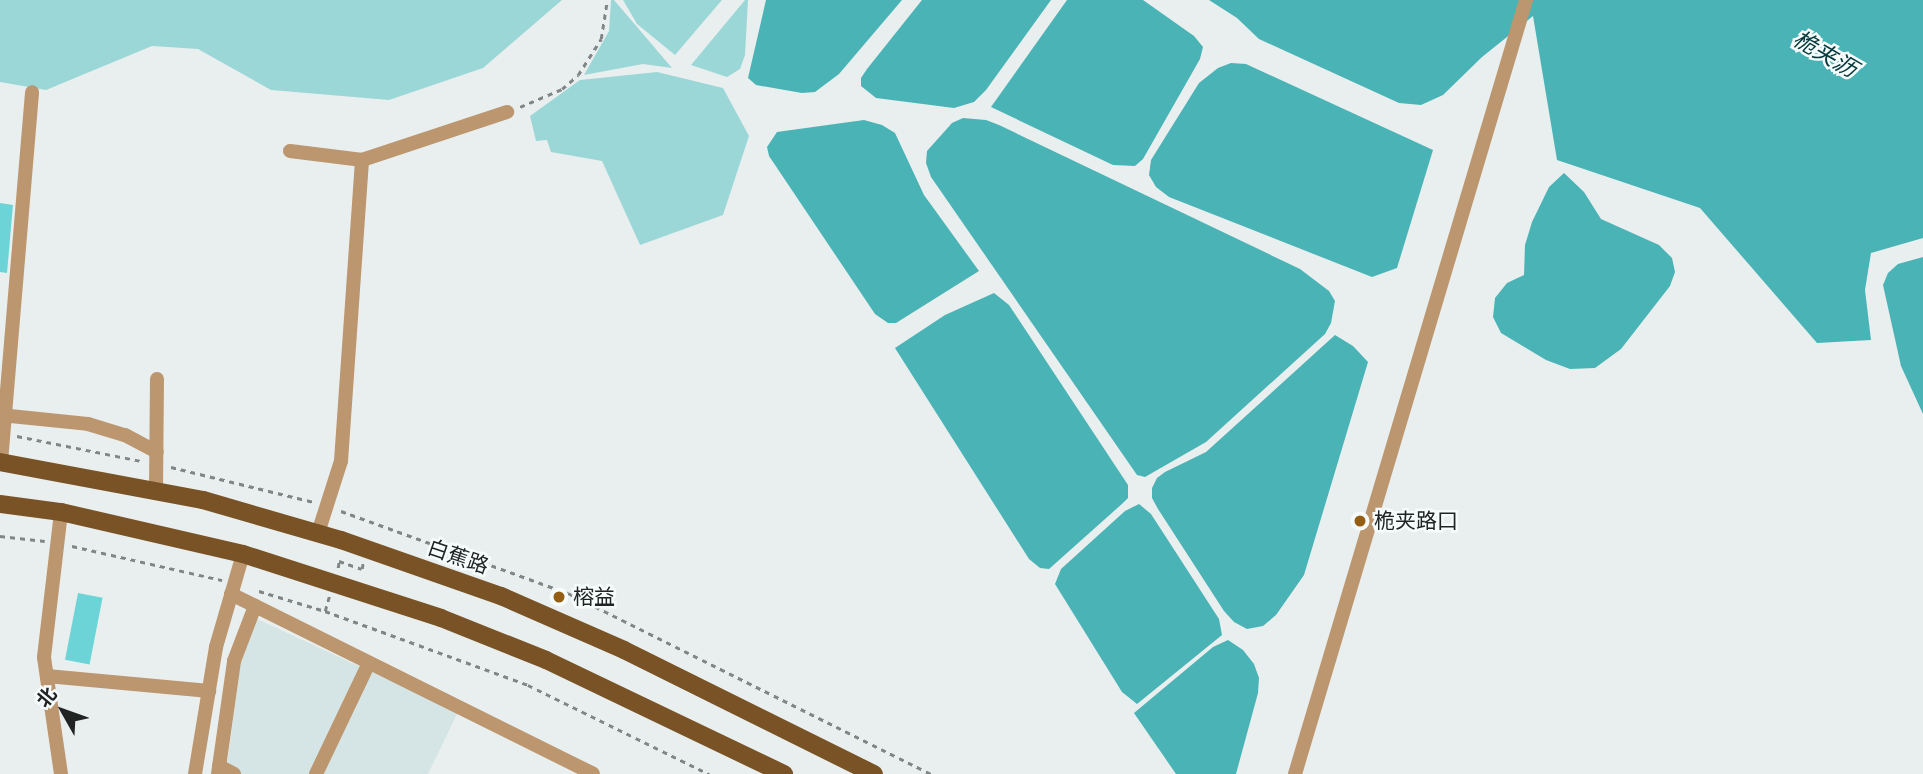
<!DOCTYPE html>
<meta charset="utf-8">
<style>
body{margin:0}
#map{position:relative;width:1923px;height:774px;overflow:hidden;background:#e9efef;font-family:Cabin,"Noto Sans SC",sans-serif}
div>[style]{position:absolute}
.built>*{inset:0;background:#d5e4e4}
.green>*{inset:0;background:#9cd7d8}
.water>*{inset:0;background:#49b3b6}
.building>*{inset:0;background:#6cd4d6;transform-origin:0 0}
.path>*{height:2.5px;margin-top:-1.25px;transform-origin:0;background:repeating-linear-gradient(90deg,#818585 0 5px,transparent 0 10px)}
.minor>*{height:14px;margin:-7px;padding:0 7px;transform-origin:7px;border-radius:7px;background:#bb966e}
.major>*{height:18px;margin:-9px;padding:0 9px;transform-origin:9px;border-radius:9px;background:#795325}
.dots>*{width:19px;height:19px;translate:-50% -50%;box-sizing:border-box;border:4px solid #f6fcfc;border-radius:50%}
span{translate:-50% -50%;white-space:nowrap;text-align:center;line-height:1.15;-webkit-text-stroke:5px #f6fcfc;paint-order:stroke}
.poi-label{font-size:21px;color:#222424}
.left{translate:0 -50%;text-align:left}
.street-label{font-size:21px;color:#222424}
.water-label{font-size:23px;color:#073a3c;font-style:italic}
.north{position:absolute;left:28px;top:676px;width:70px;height:70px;-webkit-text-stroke:5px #f6fcfc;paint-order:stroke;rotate:310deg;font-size:19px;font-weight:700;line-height:28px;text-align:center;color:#222424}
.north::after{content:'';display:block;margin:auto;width:24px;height:32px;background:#222424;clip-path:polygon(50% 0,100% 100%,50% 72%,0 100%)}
</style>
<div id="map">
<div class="built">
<i style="clip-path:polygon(255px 618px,458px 712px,428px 774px,226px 774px,241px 661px)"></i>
</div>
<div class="green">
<i style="clip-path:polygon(0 0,562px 0,483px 68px,389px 100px,271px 90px,198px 49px,152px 46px,46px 90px,0 82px)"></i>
<i style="clip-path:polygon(611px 0,614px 0,672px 68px,643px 64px,584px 75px,609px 31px)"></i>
<i style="clip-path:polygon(623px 0,722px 0,675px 55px,637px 24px)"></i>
<i style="clip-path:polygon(745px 0,748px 0,745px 55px,740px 69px,727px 77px,691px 65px)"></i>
<i style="clip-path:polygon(657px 72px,723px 88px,749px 136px,723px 215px,640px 245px,602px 161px,551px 152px,547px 140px,536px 141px,530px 116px,580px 80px)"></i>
</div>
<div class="water">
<i style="clip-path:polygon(766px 0,902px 0,839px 74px,815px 92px,802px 93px,756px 85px,748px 78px)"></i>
<i style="clip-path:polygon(922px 0,1051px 0,986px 90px,974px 102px,954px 108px,876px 98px,861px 86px,861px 78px,867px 69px)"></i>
<i style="clip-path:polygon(1067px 0,1143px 0,1194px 36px,1203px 47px,1200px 59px,1143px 159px,1135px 166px,1113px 165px,991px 107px)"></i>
<i style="clip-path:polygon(1209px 0,1923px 0,1923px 238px,1871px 253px,1865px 290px,1871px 340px,1817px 343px,1700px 208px,1557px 160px,1533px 16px,1482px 57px,1443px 95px,1421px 105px,1399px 103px,1259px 39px,1237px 18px)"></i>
<i style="clip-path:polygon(1231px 63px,1246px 64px,1433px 150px,1397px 268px,1372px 277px,1169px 197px,1156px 187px,1149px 175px,1151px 160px,1199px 83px,1218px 68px)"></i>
<i style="clip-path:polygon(963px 118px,986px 120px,999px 125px,1300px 269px,1329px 291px,1335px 301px,1331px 323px,1325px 334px,1206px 442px,1145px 477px,1137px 475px,931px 177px,926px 163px,927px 151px,952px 123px)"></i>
<i style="clip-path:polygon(864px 120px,882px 125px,895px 133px,924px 195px,979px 271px,896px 323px,888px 323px,875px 314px,769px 156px,767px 147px,777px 132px)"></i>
<i style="clip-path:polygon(1564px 173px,1584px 192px,1601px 219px,1659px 245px,1672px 258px,1675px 272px,1670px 286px,1621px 349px,1595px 368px,1570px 369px,1546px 360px,1501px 333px,1493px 317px,1495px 298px,1507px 283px,1524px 275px,1525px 245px,1532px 222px,1549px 187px)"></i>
<i style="clip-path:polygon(1923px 257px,1923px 414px,1901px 366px,1883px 285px,1888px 273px,1898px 264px)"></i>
<i style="clip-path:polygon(994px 293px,1009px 305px,1128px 485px,1128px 498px,1123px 503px,1049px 569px,1040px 568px,1029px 559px,895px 348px,945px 315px)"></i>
<i style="clip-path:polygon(1335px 335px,1353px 346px,1368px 362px,1304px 575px,1276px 615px,1263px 626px,1247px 629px,1234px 622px,1224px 611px,1158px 509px,1152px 498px,1152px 488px,1157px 478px,1165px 472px,1206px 452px)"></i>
<i style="clip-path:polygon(1139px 504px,1151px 514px,1219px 619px,1222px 635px,1137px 704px,1122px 692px,1055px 584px,1061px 569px,1125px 511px)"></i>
<i style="clip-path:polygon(1228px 640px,1243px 650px,1254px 664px,1259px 678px,1258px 693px,1236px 774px,1176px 774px,1134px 713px,1213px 647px)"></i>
</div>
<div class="building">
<i style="clip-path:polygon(0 203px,13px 205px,7px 273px,0 272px)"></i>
<i style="left:78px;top:593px;width:25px;height:68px;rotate:11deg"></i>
</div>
<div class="path">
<i style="left:520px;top:107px;width:46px;rotate:-23.2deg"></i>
<i style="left:562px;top:89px;width:21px;rotate:-41deg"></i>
<i style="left:578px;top:75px;width:43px;rotate:-57.4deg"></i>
<i style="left:601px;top:39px;width:39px;rotate:-81deg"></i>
<i style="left:17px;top:436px;width:126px;rotate:11.4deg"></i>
<i style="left:171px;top:467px;width:147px;rotate:13.8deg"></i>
<i style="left:341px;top:511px;width:241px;rotate:19.9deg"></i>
<i style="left:568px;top:593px;width:406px;rotate:26.5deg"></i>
<i style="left:0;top:536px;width:45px;rotate:6.3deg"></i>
<i style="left:72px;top:546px;width:154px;rotate:12.8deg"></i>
<i style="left:338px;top:568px;width:7px;rotate:-82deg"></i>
<i style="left:339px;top:561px;width:24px;rotate:19deg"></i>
<i style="left:362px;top:569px;width:6px;rotate:-81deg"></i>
<i style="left:259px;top:591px;width:69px;rotate:16.9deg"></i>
<i style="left:325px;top:611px;width:216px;rotate:20deg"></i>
<i style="left:528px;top:685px;width:202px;rotate:26.2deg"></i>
<i style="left:325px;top:611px;width:15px;rotate:-74deg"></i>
</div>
<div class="minor">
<i style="left:290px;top:151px;width:73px;rotate:7.1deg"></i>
<i style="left:362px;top:160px;width:153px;rotate:-18.3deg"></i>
<i style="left:0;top:415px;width:88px;rotate:5.8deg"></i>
<i style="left:88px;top:424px;width:39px;rotate:17deg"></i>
<i style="left:125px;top:435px;width:36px;rotate:28deg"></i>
<i style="left:1px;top:462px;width:371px;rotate:-85.2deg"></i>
<i style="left:156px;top:491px;width:112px;rotate:-89.5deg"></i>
<i style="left:318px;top:533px;width:76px;rotate:-72.3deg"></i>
<i style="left:341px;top:461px;width:302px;rotate:-86deg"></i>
<i style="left:231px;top:594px;width:404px;rotate:26.4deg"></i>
<i style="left:47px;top:676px;width:163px;rotate:5.3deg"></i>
<i style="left:219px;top:766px;width:17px;rotate:28deg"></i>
<i style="left:61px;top:774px;width:118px;rotate:-98.3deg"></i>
<i style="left:44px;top:657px;width:146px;rotate:-83.3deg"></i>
<i style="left:195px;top:774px;width:129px;rotate:-80.6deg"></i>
<i style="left:216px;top:647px;width:97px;rotate:-73.8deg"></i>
<i style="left:218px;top:774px;width:114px;rotate:-81.9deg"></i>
<i style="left:234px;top:661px;width:59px;rotate:-69.1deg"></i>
<i style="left:316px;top:774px;width:123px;rotate:-64.5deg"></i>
<i style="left:1295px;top:774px;width:808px;rotate:-73.38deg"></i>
</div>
<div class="major">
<i style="left:0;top:462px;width:207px;rotate:10.6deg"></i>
<i style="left:203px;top:500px;width:144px;rotate:16.2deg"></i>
<i style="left:341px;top:540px;width:170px;rotate:19.3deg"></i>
<i style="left:501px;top:596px;width:134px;rotate:23.7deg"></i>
<i style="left:624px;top:650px;width:279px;rotate:26.4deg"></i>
<i style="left:0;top:504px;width:62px;rotate:7.5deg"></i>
<i style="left:61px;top:512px;width:187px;rotate:13deg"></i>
<i style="left:243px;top:554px;width:208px;rotate:17.9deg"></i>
<i style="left:441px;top:618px;width:113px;rotate:21.8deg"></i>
<i style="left:546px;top:660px;width:264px;rotate:25.6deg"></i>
</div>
<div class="dots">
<i style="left:1360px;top:521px;background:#945e15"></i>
<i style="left:559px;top:597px;background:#945e15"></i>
</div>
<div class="poi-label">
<span class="left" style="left:1374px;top:521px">桅夹路口</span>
<span class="left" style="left:573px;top:597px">榕益</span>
</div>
<div class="street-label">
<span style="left:458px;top:557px;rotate:19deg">白蕉路</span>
</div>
<div class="water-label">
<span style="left:1825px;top:54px;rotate:30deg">桅夹沥</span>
</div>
<div class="north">北</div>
</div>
